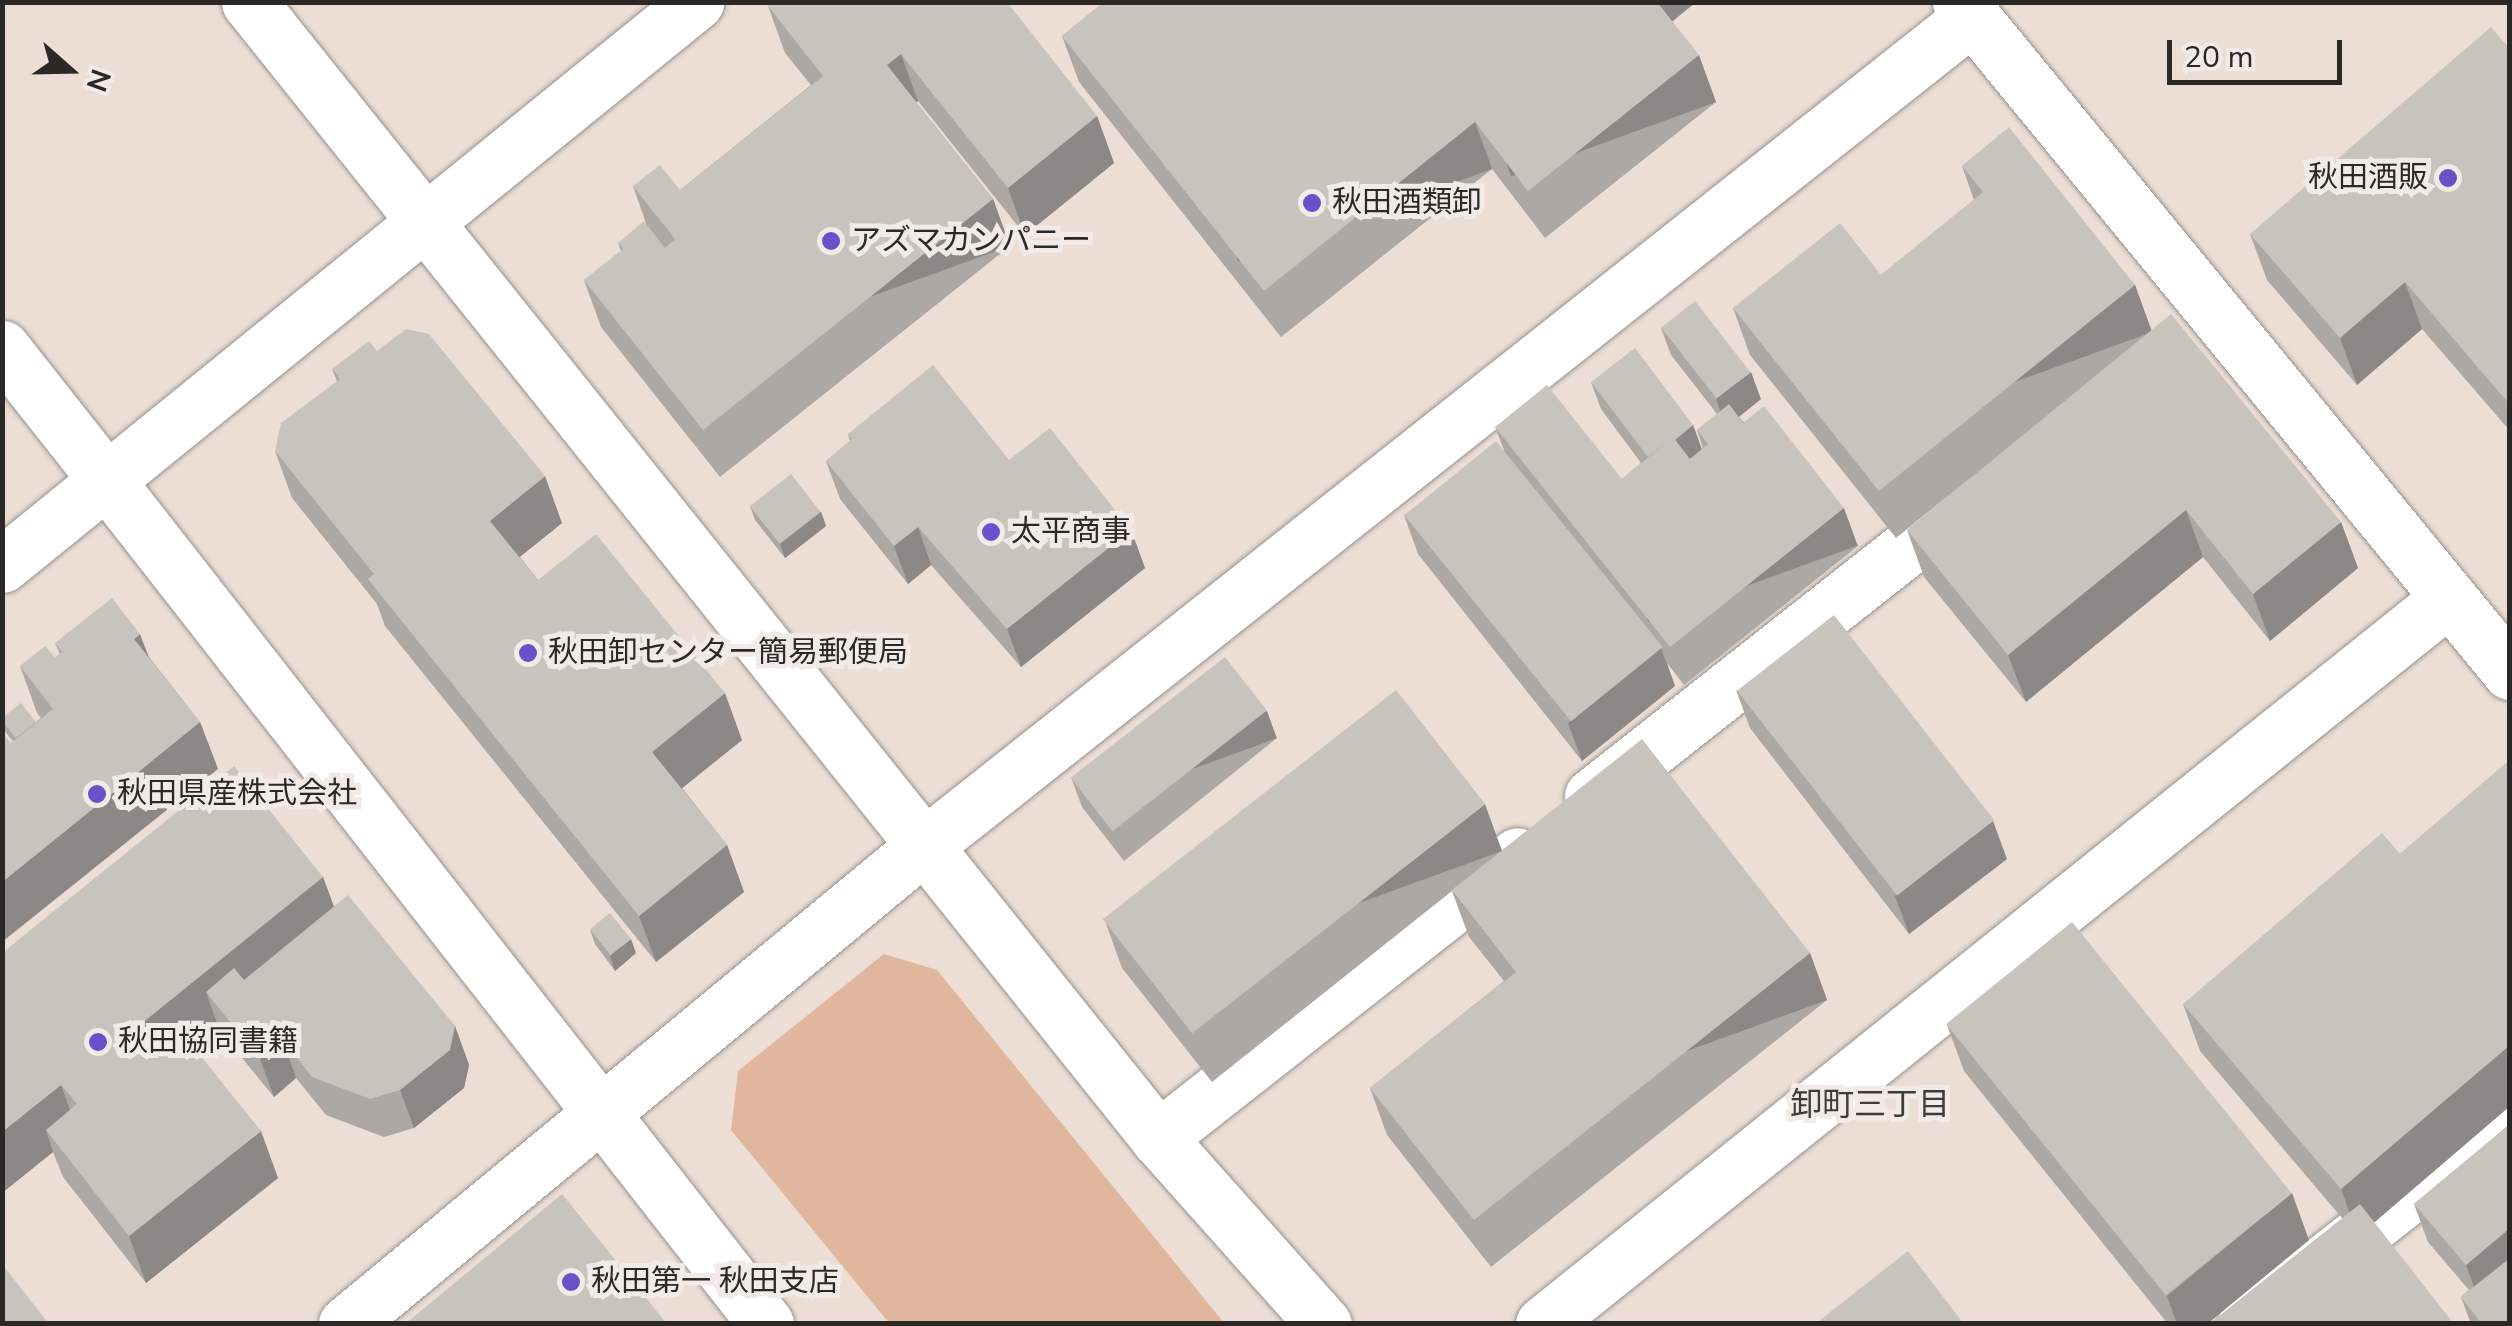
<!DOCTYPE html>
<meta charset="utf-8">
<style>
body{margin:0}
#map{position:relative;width:2512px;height:1326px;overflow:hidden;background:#f1eae6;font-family:"Nunito Sans","Noto Sans JP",sans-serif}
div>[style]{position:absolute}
.built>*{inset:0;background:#ecded5;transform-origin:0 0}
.green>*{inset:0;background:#e0b79c}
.roads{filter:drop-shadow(0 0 2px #98928e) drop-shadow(0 0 2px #98928e)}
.minor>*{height:55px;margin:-27.5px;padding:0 27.5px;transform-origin:27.5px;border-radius:27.5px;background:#fff}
.tertiary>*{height:55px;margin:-27.5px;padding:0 27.5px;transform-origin:27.5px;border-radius:27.5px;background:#fff}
.wall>*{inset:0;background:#ada8a3}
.shaded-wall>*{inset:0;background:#8d8885;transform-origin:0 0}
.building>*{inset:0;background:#c9c3be;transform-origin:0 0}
.dots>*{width:28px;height:28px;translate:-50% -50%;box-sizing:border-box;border:5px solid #f1eae6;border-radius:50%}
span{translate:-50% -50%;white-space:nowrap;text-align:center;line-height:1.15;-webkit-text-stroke:10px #f1eae6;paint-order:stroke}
.poi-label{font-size:30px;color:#2b2826}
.right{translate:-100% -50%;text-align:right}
.left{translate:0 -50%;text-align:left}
.neighbourhood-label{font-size:32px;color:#413b38}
.frame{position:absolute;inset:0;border:5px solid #2b2826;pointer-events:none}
.north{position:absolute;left:20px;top:20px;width:100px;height:100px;-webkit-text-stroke:8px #f1eae6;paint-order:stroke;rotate:110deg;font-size:28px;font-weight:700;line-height:40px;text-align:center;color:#2b2826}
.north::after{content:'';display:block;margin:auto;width:35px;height:45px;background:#2b2826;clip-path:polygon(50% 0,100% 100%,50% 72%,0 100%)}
.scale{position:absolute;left:2167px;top:40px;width:175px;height:45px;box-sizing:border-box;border:5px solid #2b2826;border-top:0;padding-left:12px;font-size:30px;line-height:35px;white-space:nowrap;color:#2b2826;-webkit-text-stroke:8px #f1eae6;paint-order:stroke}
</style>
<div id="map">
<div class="built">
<i style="left:3px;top:3px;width:2506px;height:1320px"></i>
</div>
<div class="green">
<i style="clip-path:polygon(884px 954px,937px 970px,1224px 1323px,889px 1323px,731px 1130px,738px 1071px)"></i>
</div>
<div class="roads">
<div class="minor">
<i style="left:2px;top:348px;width:169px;rotate:51.7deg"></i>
<i style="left:1592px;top:796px;width:480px;rotate:-38.2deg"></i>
<i style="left:1158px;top:1138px;width:457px;rotate:-38.2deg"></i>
<i style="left:346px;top:1324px;width:750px;rotate:-39.59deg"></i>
<i style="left:924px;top:846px;width:1336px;rotate:-38.35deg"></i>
<i style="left:1543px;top:1324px;width:1161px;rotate:-38.71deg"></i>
<i style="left:2245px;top:1324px;width:337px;rotate:-38.1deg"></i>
</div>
<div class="tertiary">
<i style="left:249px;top:2px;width:1455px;rotate:51.33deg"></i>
<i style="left:1158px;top:1138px;width:249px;rotate:48.3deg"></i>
<i style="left:1960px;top:2px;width:867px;rotate:50.62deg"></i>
<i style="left:107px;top:481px;width:1070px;rotate:51.98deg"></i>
<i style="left:2px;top:565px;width:894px;rotate:-39.05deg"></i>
</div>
</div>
<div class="wall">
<i style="clip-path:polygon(1104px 2px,1696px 2px,1672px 22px,1716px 102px,1545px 238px,1492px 169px,1281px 337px,1079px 82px,1062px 36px)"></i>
<i style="clip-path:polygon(768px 6px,1097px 116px,1114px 163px,1025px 235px,918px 101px,916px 102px,993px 199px,1010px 246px,720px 477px,601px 327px,584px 280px,621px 251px,618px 243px,647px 226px,633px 186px,680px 190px,811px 85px,785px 53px)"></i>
<i style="clip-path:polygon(2510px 49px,2510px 431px,2422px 329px,2357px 385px,2267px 280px,2250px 234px)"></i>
<i style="clip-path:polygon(1962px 166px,2135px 285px,2151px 330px,2341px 522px,2358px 568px,2270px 641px,2203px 557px,2026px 702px,1924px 577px,1907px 530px,1984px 467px,1896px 538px,1750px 355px,1733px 308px,1881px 275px,1974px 200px)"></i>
<i style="clip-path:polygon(1661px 328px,1761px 399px,1739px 417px,1858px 546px,1684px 685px,1667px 663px,1675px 686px,1582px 761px,1418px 554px,1404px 515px,1504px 450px,1495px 427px,1622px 479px,1641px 463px,1601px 409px,1591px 382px,1693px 425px,1702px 449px,1703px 448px,1697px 430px,1717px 414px,1671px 355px)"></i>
<i style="clip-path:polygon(377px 351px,562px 523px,520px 557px,538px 580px,742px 740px,682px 788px,727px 845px,744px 892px,656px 962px,385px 626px,377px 604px,292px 498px,275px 451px,337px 381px,332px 369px)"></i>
<i style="clip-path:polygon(848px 434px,1009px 460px,1131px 530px,1145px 568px,1021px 667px,931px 565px,908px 584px,840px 499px,826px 461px,850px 441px)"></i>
<i style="clip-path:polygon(750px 506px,821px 512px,826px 526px,785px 558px,755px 520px)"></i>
<i style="clip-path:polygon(55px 643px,149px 657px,200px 722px,218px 769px,11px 743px,13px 741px,6px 733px,2px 723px,2px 718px,36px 722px,41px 718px,37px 713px,20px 666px,55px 658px,60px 654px)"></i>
<i style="clip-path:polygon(1736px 690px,2007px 859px,1909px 934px,1750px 728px)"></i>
<i style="clip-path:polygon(1277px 738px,1124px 861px,1082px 807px,1072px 780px)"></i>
<i style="clip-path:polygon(2510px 760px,2510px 1106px,2375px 1222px,2342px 1218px,2200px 1051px,2183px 1004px,2400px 854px)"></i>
<i style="clip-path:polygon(1502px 850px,1810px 953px,1827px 1000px,1491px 1267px,1387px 1135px,1370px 1088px,1504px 981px,1469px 937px,1452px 891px,1212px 1082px,1122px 968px,1105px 921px)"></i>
<i style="clip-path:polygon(323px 877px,334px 906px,455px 1026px,469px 1065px,464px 1088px,414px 1128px,384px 1137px,326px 1115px,296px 1078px,274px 1097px,220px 1031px,217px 1023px,191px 1044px,278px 1178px,146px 1283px,63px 1177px,53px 1152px,2px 1193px,2px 953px)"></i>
<i style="clip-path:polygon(590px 930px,636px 953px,615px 971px,595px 944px)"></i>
<i style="clip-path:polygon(1947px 1025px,2309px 1240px,2207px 1324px,2168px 1324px,1964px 1071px)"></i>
<i style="clip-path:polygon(2510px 1124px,2510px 1324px,2471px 1324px,2461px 1297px,2469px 1290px,2428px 1242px,2414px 1204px)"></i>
</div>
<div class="shaded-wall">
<i style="clip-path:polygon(1649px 2px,1696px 2px,1660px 31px)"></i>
<i style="clip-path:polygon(901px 54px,918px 101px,904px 112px,887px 65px)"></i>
<i style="left:1699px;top:55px;width:50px;height:218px;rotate:70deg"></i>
<i style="clip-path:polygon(1097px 116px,1114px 163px,1025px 235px,1008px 188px)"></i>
<i style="left:1475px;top:122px;width:50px;height:270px;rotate:70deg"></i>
<i style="left:993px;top:199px;width:50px;height:371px;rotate:70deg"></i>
<i style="clip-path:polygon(2405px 282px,2422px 329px,2357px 385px,2340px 338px)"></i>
<i style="left:2135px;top:285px;width:50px;height:329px;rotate:70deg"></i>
<i style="clip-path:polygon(1751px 372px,1761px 399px,1726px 427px,1716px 399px)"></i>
<i style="clip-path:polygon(1693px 425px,1703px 453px,1659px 486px,1649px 459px)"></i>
<i style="clip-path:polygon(545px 476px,562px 523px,507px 567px,490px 521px)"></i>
<i style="left:1844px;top:508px;width:40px;height:223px;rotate:70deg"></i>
<i style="clip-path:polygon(2186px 510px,2203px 557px,2026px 702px,2008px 655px)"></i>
<i style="clip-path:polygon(821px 512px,826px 526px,785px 558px,780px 544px)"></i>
<i style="clip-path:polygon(2341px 522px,2358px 568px,2270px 641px,2253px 594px)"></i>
<i style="clip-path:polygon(918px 527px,931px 565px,908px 584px,894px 546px)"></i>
<i style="clip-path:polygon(1131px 530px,1145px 568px,1021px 667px,1007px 629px)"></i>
<i style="clip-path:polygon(140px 634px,158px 681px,134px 639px)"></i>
<i style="clip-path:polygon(1661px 648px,1675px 686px,1582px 761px,1568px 723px)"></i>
<i style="clip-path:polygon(725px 693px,742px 740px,670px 798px,652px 752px)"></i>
<i style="left:1267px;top:711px;width:29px;height:196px;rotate:70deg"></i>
<i style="clip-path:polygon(200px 722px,218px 769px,2px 942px,2px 882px)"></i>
<i style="left:1485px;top:804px;width:50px;height:371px;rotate:70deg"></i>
<i style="clip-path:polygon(1993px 821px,2007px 859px,1909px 934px,1895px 896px)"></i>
<i style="clip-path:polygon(727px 845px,744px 892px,656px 962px,639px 916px)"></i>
<i style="clip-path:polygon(323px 877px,340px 924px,226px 1016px,206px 992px,217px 1023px,148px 1079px,131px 1032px)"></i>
<i style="clip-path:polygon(631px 939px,636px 953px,615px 971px,610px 956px)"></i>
<i style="left:1810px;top:953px;width:50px;height:429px;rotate:70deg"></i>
<i style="clip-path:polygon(455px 1026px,469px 1065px,464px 1088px,414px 1128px,400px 1090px)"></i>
<i style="clip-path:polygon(283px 1040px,296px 1078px,274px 1097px,260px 1059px)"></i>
<i style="clip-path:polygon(2510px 1045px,2510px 1106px,2358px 1236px,2341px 1189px)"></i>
<i style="clip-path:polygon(61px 1085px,78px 1132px,46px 1130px,53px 1152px,2px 1193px,2px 1132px)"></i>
<i style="clip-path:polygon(261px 1131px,278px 1178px,146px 1283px,129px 1236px)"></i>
<i style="clip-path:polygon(2292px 1193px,2309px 1240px,2207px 1324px,2177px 1324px,2167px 1296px)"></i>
<i style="clip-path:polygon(2510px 1228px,2510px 1278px,2480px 1303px,2466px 1265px)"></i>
</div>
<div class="building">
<i style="clip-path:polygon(772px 2px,1007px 2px,1097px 116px,1008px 188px,901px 54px,887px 65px,993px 199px,703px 430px,584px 280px,623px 249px,618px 243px,644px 221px,665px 248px,675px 239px,633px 186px,660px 165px,680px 190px,823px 76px,768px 6px)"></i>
<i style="clip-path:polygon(1104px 2px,1657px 2px,1699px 55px,1528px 191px,1475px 122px,1264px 291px,1062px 36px)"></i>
<i style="clip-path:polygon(2491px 27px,2510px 49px,2510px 405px,2405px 282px,2340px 338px,2250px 234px)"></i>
<i style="clip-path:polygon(2009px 127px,2135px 285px,1879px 491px,1733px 308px,1840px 223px,1881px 275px,1983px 192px,1962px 166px)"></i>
<i style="left:1695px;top:301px;width:90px;height:43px;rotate:52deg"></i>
<i style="clip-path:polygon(2171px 314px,2341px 522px,2253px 594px,2186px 510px,2008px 655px,1907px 530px)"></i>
<i style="clip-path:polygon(406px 329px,429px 334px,545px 476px,490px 521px,538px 580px,596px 534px,725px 693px,652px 752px,727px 845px,639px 916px,368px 579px,374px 574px,275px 451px,281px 423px,340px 379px,332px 369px,369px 341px,377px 351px)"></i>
<i style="clip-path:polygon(1635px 348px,1693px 425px,1675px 440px,1673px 437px,1648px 457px,1591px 382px)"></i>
<i style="clip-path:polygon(933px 365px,1009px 460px,1050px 428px,1131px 530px,1007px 629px,918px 527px,894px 546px,826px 461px,852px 439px,848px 434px)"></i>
<i style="clip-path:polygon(1547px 385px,1622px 479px,1673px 437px,1690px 459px,1708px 444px,1697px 430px,1729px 404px,1743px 423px,1764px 406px,1844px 508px,1670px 647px,1495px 427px)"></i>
<i style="left:1496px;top:441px;width:265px;height:118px;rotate:51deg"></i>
<i style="left:791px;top:474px;width:48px;height:52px;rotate:52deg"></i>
<i style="clip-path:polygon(112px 598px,140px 634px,134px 639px,200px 722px,2px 882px,2px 738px,5px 736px,11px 743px,53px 709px,20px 666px,45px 646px,55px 658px,62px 652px,55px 643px)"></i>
<i style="left:1834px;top:615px;width:260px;height:123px;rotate:52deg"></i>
<i style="left:1225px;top:657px;width:68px;height:196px;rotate:52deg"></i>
<i style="left:1396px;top:690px;width:145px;height:372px;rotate:52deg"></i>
<i style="clip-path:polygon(21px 703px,36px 722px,16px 738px,2px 721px,2px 718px)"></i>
<i style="clip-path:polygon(1642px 739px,1810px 953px,1474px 1220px,1370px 1088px,1516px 972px,1452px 890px)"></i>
<i style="clip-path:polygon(2510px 760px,2510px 1045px,2341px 1189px,2183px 1004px,2382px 833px,2400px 854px)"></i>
<i style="clip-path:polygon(234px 766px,323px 877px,131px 1032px,144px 1049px,175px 1024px,261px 1131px,129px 1236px,46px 1130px,77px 1104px,61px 1085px,2px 1132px,2px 953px)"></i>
<i style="clip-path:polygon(348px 895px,455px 1026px,450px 1050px,400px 1090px,370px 1099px,312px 1077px,283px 1040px,260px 1059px,206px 992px,234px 968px,244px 980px)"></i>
<i style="left:610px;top:913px;width:33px;height:26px;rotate:51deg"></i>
<i style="left:2072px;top:922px;width:349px;height:162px;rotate:51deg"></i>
<i style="clip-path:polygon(2510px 1124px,2510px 1228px,2466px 1265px,2414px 1204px)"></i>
<i style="clip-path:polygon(562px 1194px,667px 1324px,405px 1324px)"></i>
<i style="clip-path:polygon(2360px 1204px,2454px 1324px,2209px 1324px)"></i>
<i style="clip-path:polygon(1908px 1251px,1964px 1324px,1815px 1324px)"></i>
<i style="clip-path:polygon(2510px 1258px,2510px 1324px,2482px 1324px,2461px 1297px)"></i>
<i style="clip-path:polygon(2px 1264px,49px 1324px,2px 1324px)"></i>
</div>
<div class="dots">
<i style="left:2448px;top:178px;background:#6a50c9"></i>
<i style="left:1312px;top:203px;background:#6a50c9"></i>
<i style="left:831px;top:241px;background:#6a50c9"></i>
<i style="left:991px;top:532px;background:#6a50c9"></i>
<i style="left:528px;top:653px;background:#6a50c9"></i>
<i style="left:97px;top:794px;background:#6a50c9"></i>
<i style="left:98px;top:1042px;background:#6a50c9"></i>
<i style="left:571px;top:1282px;background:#6a50c9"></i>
</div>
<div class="poi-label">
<span class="right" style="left:2428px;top:178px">秋田酒販</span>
<span class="left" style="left:1332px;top:203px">秋田酒類卸</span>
<span class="left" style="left:851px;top:241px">アズマカンパニー</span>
<span class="left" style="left:1011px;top:532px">太平商事</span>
<span class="left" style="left:548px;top:653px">秋田卸センター簡易郵便局</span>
<span class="left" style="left:117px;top:794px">秋田県産株式会社</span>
<span class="left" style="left:118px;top:1042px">秋田協同書籍</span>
<span class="left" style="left:591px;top:1282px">秋田第一 秋田支店</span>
</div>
<div class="neighbourhood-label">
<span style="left:1870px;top:1105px">卸町三丁目</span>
</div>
<div class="frame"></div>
<div class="north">N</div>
<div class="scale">20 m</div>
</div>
